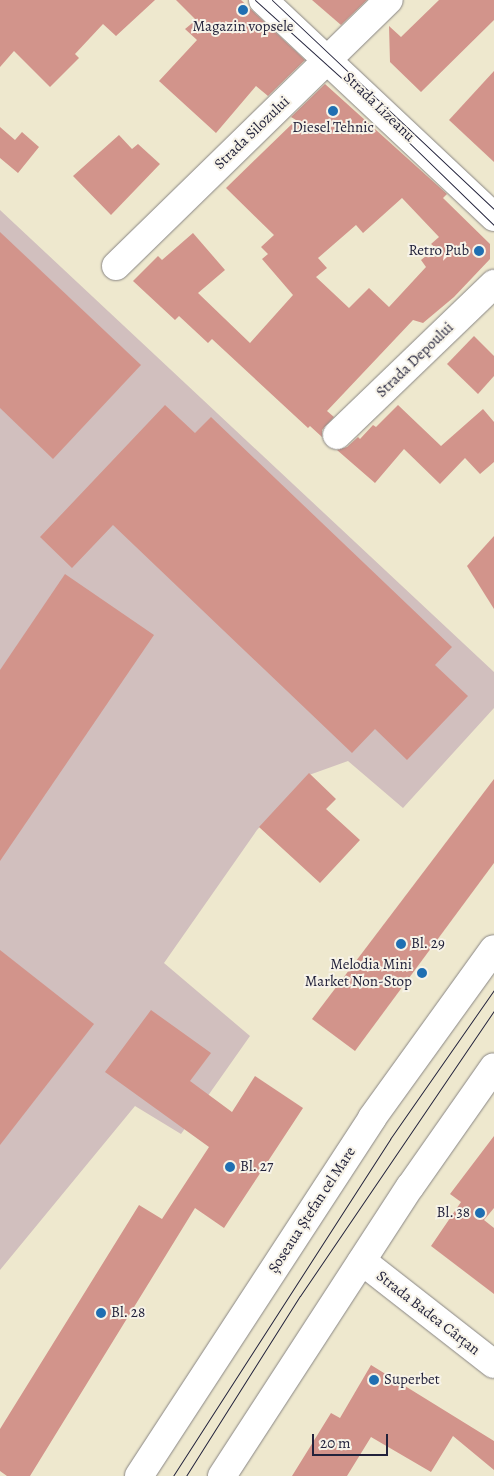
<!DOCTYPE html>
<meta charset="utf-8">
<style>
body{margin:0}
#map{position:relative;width:494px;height:1476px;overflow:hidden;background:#eee8ce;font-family:Alegreya,serif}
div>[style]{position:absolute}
.industrial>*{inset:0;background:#d1bfbe}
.building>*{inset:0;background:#d2948b}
.roads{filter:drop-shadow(0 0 1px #888584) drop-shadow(0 0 1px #888584)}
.street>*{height:28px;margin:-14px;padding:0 14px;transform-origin:14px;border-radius:14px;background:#fff}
.secondary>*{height:28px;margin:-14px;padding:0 14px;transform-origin:14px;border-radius:14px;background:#fff}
.primary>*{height:28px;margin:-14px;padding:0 14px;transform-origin:14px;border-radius:14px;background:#fff}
.tram>*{height:1px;margin:-0.5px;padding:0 0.5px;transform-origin:0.5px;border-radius:0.5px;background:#22223b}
.dots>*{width:14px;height:14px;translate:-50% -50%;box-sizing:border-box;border:2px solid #f7f3e8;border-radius:50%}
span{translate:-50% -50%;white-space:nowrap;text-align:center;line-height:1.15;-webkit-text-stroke:4px #f7f3e8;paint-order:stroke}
.poi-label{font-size:15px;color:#22223b}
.right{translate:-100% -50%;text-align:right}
.left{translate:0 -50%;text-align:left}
.street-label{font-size:15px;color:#22223b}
.scale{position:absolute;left:312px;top:1434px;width:76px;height:22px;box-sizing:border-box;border:2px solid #22223b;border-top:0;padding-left:6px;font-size:15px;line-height:18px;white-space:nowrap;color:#22223b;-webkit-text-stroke:4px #f7f3e8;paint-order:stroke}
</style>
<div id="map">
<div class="industrial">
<i style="clip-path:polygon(0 210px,494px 672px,494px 708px,403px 808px,348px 761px,309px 775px,257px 830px,164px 963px,250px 1036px,181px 1134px,135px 1106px,0 1270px)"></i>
</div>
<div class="building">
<i style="clip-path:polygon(0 0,155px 0,116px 36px,103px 24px,75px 54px,79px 58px,50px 87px,14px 51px,0 67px)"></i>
<i style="clip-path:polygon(176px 0,241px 0,305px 60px,268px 96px,256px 86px,216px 133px,159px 81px,197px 40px,185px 29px,196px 20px)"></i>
<i style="clip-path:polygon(312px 0,367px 0,341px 25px)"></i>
<i style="clip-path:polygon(439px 0,494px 0,494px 20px,421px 92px,390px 62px,389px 26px,401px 37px)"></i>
<i style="clip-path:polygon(494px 71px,494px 162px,449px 120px)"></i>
<i style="clip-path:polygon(evenodd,325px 84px,447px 194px,443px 198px,490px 244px,490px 259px,454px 297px,423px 323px,413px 320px,327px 411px,334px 417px,322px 430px,322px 437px,310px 426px,308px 428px,212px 339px,208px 343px,179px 316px,175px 320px,133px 281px,158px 256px,162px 260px,193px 233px,225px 270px,198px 293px,250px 343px,293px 295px,262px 259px,268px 254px,261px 247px,274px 235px,226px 188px,296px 120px,291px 117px,325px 84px,402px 198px,439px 237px,431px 244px,436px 248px,421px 260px,426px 267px,389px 307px,369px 288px,349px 308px,316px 277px,327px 268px,318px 258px,356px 225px,363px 233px,402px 198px)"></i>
<i style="clip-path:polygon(0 127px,15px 140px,22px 132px,39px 147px,18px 173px,0 158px)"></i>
<i style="clip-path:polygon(119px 135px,132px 149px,138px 144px,160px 164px,111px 215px,73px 176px)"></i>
<i style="clip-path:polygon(0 232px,141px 365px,53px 459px,0 408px)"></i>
<i style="clip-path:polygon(474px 336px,494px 356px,494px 376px,478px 394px,447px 364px)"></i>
<i style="clip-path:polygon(165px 405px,195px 433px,211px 417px,452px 647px,435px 665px,468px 696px,407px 760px,375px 729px,352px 753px,113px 525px,72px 568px,40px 537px)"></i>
<i style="clip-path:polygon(398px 405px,441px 446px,483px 409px,494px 422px,494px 462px,480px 474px,465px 458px,440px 484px,404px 449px,375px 483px,337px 450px,347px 447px,358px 437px,360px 439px,373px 425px,376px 427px)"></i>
<i style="clip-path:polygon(494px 536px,494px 609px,467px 566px)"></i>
<i style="clip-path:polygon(65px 574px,154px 635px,0 861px,0 670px)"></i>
<i style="clip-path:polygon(309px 773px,336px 799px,326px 809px,360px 840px,320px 883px,259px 827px)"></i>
<i style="clip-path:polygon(494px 779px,494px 863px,355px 1051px,312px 1019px)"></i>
<i style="clip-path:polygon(0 950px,94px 1024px,0 1145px)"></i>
<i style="clip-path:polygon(151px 1010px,211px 1053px,190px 1081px,232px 1112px,255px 1076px,303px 1108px,224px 1228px,195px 1208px,30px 1476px,7px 1476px,0 1471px,0 1429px,139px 1205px,162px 1219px,209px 1147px,105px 1072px)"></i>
<i style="clip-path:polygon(494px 1136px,494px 1208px,484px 1220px,494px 1228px,494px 1294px,431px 1246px,461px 1202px,450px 1194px)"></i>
<i style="clip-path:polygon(371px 1365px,494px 1441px,494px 1470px,453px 1436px,431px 1472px,371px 1437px,347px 1476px,292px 1476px,331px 1413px,340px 1418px)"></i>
</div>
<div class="roads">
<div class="street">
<i style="left:116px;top:266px;width:381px;rotate:-44.3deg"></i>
<i style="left:337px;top:435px;width:218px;rotate:-43.9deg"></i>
<i style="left:362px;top:1261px;width:167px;rotate:38deg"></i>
</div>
<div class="secondary">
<i style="left:263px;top:0;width:317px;rotate:43.2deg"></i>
</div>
<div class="primary">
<i style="left:139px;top:1476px;width:427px;rotate:-56.9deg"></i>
<i style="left:372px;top:1118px;width:208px;rotate:-54.2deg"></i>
<i style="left:222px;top:1476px;width:345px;rotate:-57deg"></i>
<i style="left:410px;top:1187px;width:146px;rotate:-55deg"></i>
</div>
</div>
<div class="tram">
<i style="left:255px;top:0;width:137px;rotate:42deg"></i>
<i style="left:357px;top:92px;width:191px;rotate:44.2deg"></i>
<i style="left:272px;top:0;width:305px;rotate:43.3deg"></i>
<i style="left:173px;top:1476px;width:401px;rotate:-57.2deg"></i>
<i style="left:390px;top:1139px;width:182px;rotate:-55.1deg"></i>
<i style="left:186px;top:1476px;width:213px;rotate:-57.7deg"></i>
<i style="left:300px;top:1296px;width:345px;rotate:-55.8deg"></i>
</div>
<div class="dots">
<i style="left:243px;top:10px;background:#1f6fb2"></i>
<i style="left:333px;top:111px;background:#1f6fb2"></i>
<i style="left:479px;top:251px;background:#1f6fb2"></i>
<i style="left:401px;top:944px;background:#1f6fb2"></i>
<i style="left:422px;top:973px;background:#1f6fb2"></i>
<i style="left:230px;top:1167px;background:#1f6fb2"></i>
<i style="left:480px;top:1213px;background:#1f6fb2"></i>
<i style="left:101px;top:1313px;background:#1f6fb2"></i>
<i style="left:374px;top:1380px;background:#1f6fb2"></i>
</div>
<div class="poi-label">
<span style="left:243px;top:27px">Magazin vopsele</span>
<span style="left:333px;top:128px">Diesel Tehnic</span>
<span class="right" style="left:469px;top:251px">Retro Pub</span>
<span class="left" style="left:411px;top:944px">Bl. 29</span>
<span class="right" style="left:412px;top:973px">Melodia Mini<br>Market Non-Stop</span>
<span class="left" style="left:240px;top:1167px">Bl. 27</span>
<span class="right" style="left:470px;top:1213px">Bl. 38</span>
<span class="left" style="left:111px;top:1313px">Bl. 28</span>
<span class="left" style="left:384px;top:1380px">Superbet</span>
</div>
<div class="street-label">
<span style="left:379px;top:107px;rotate:44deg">Strada Lizeanu</span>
<span style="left:252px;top:133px;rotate:-44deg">Strada Silozului</span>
<span style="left:415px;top:360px;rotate:-44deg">Strada Depoului</span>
<span style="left:312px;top:1210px;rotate:-57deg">Șoseaua Ștefan cel Mare</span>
<span style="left:428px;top:1313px;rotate:38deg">Strada Badea Cârțan</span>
</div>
<div class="scale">20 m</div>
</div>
